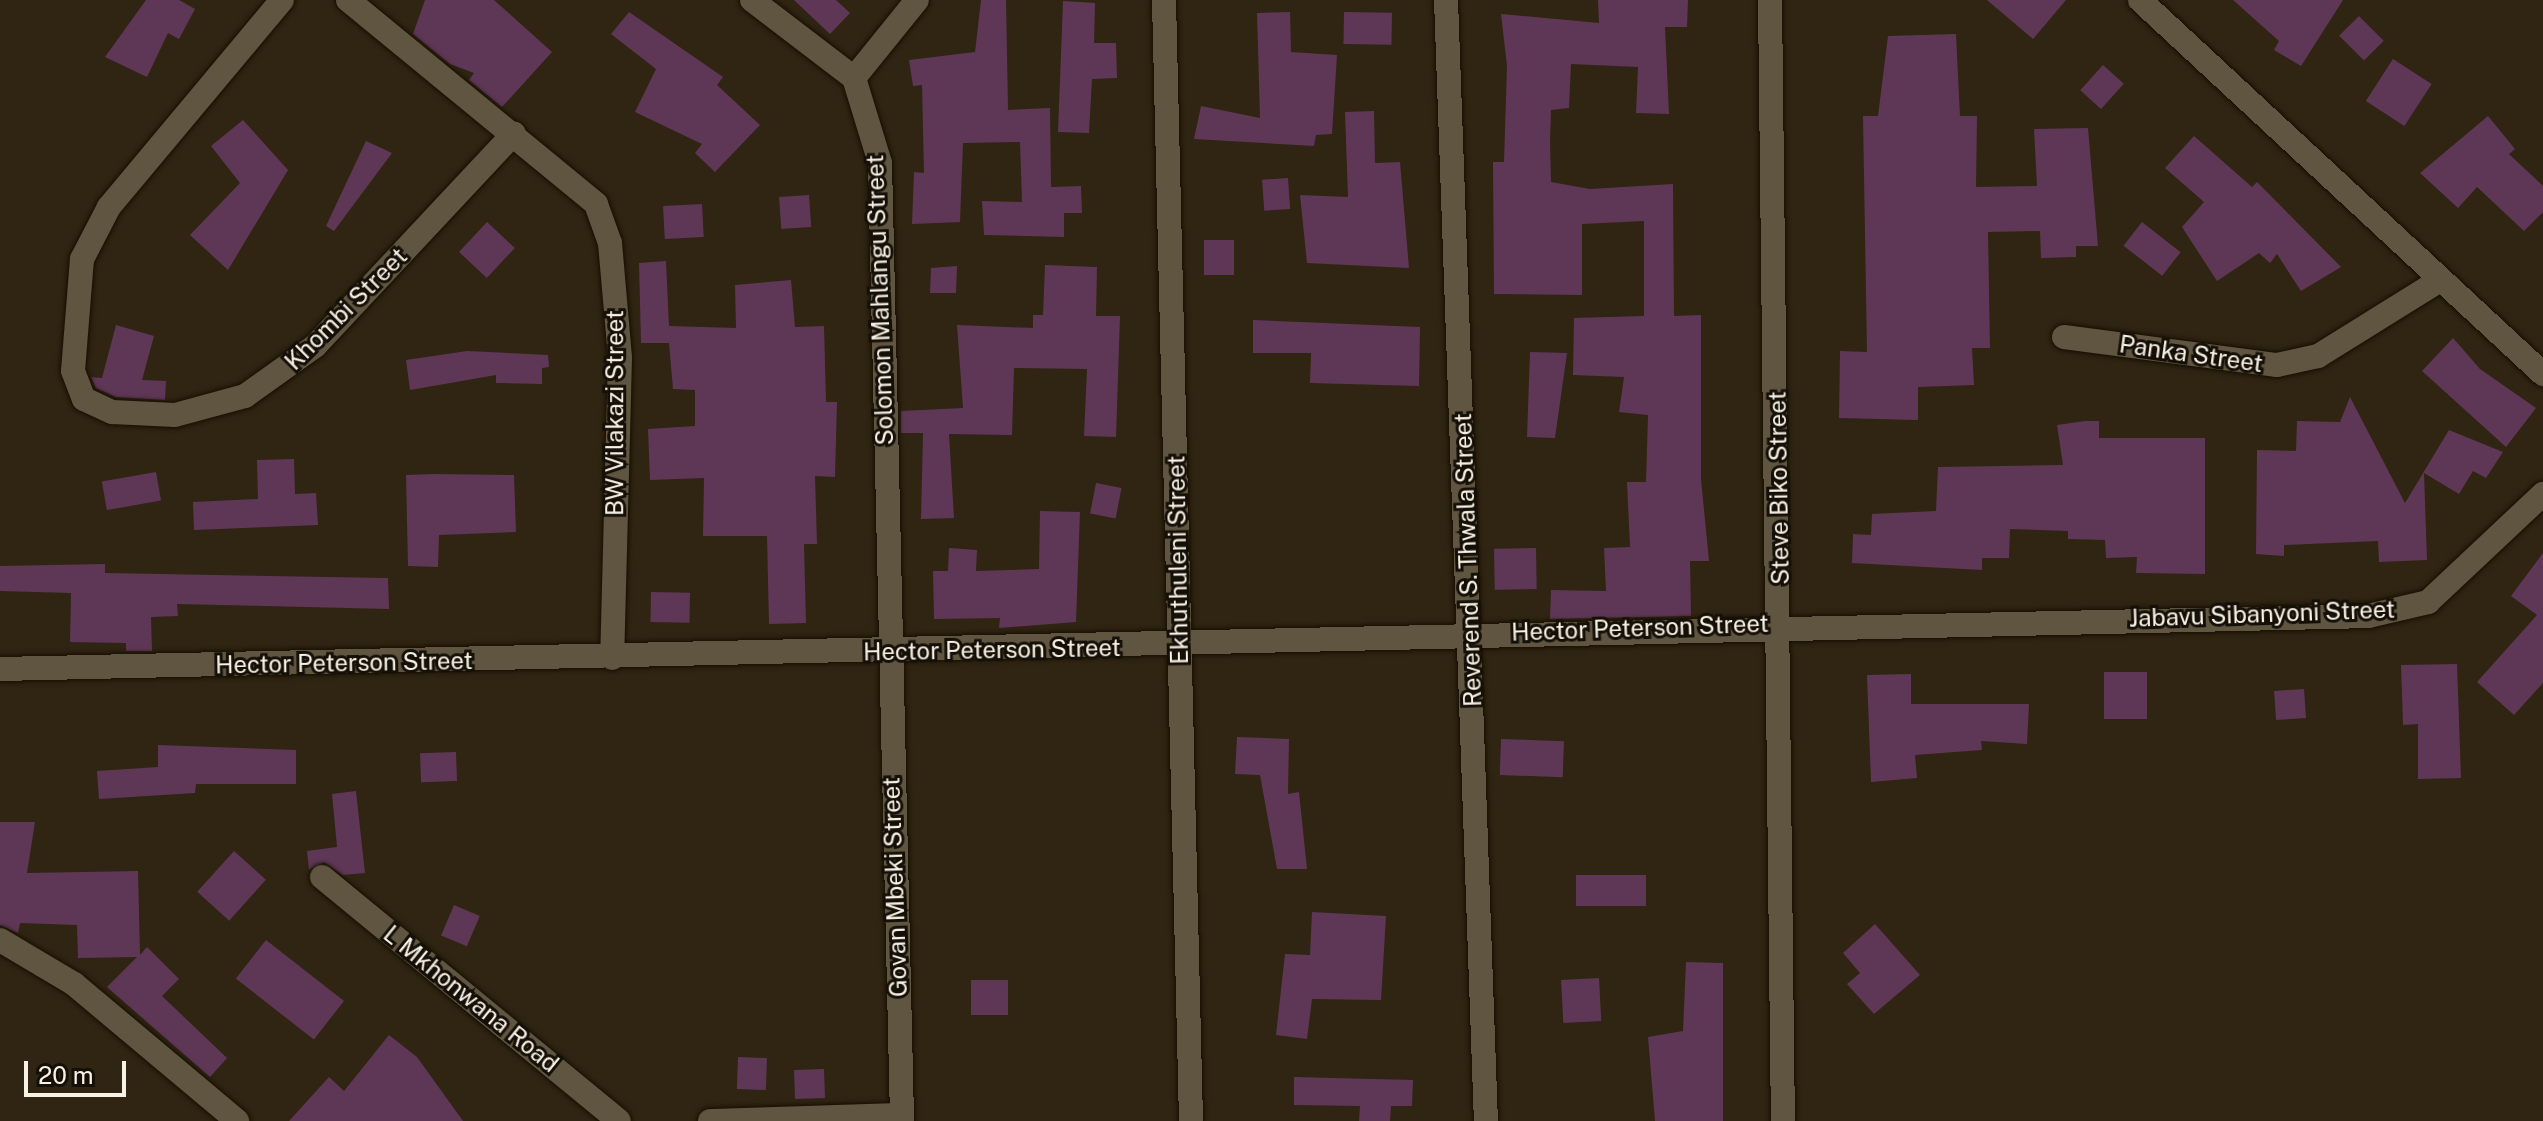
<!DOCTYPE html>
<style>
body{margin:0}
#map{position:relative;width:2543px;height:1121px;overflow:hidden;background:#2f2512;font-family:"Public Sans",sans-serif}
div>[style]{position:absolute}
.building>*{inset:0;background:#5e3756;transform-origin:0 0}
.roads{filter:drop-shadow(0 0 2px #170e00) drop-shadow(0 0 2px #170e00)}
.minor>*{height:24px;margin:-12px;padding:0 12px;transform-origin:12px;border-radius:12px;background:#605540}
span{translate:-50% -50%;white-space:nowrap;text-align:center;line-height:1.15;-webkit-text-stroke:6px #140f07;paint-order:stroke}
.street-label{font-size:24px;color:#f8f1e5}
.scale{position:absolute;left:24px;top:1061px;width:102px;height:36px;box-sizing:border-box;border:4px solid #f8f1e5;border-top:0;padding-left:10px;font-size:24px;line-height:28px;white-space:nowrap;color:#f8f1e5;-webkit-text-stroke:6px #140f07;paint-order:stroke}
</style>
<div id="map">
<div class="building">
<i style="clip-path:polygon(146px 0,179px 0,195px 9px,179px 39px,168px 33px,147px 77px,105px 57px)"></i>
<i style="clip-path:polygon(425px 0,494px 0,552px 52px,502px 107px,469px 80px,474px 73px,450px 64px,413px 34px)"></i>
<i style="clip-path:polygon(794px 0,836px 0,850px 13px,830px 34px)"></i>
<i style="clip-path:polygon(981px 0,1006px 0,1008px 110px,1050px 108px,1051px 187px,1081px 186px,1082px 213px,1064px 213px,1064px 237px,984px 235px,982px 201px,1022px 202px,1020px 142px,963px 143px,960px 222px,912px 224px,914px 172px,924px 173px,922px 85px,913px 86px,909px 60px,975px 52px)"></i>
<i style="clip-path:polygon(1598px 0,1688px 0,1687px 27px,1665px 27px,1669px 114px,1636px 113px,1638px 67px,1571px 64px,1569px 108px,1551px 110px,1550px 142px,1551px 182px,1590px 189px,1673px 184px,1674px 316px,1701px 315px,1701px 479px,1709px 561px,1690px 561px,1691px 616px,1550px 619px,1551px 590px,1606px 591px,1604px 548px,1630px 547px,1627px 482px,1646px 482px,1648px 415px,1619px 412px,1624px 377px,1573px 375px,1574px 318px,1644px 316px,1644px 221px,1582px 224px,1582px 295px,1494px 294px,1493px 162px,1504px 162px,1507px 66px,1501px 14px,1599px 23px)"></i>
<i style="clip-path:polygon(1987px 0,2066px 0,2033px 39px)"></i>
<i style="clip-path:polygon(2233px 0,2343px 0,2301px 66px,2274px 50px,2279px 41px)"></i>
<i style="clip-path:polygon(1063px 1px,1095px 3px,1094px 43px,1116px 43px,1117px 78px,1092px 79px,1089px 133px,1058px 132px)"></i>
<i style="clip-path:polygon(629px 12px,723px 77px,717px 85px,760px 125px,715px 172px,695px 153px,702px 144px,635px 112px,656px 69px,611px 34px)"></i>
<i style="clip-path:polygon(1290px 12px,1291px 52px,1337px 55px,1332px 134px,1316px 135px,1314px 146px,1194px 139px,1201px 106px,1260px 118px,1257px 13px)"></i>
<i style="left:1344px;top:12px;width:48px;height:32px;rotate:1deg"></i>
<i style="left:2359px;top:16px;width:35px;height:28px;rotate:45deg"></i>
<i style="clip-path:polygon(1956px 34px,1960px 116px,1977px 116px,1976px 187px,2037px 186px,2034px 129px,2088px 128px,2098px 246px,2076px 246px,2076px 257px,2041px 258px,2040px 231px,1988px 232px,1990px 348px,1972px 348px,1974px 385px,1918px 387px,1918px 420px,1839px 418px,1840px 351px,1867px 352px,1863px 116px,1878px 116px,1888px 36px)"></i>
<i style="left:2393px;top:59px;width:46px;height:50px;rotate:33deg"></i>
<i style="left:2103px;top:65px;width:28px;height:34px;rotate:42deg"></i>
<i style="clip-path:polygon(1374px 111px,1375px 163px,1400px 162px,1409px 268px,1307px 263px,1300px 195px,1348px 197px,1345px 112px)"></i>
<i style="clip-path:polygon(2488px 116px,2515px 149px,2509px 154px,2543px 186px,2543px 212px,2524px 231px,2477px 187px,2458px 208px,2420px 173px)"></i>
<i style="clip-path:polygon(243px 120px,288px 170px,228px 270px,190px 235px,240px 183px,211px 146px)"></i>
<i style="clip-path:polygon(2194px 136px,2252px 187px,2257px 182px,2341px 267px,2301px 291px,2277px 254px,2270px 263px,2259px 253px,2217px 281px,2182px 227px,2204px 202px,2165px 168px)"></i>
<i style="clip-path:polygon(366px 141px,392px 153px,334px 231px,326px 226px)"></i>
<i style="left:1288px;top:178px;width:31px;height:26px;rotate:86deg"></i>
<i style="left:809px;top:195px;width:32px;height:30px;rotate:86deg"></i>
<i style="left:702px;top:204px;width:33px;height:39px;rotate:87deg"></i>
<i style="left:487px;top:222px;width:38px;height:41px;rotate:43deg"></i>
<i style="left:2142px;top:222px;width:49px;height:30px;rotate:38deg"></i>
<i style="left:1204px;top:240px;width:30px;height:35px"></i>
<i style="clip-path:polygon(666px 261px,669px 326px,736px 328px,735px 285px,791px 280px,795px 327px,824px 326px,826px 402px,837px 402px,835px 477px,815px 476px,817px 544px,804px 544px,806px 623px,769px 624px,767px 536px,703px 536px,704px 478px,650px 480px,648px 429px,695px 426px,695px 390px,673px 389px,669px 343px,641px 343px,639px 263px)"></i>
<i style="clip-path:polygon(1045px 265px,1097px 267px,1096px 316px,1120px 316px,1116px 437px,1084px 436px,1087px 369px,1014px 368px,1012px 435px,949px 434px,954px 518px,921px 519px,923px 433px,901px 433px,901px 411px,963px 408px,957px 325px,1033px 328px,1033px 315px,1043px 315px)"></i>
<i style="clip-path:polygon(957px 266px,956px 293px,930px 293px,931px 268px)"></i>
<i style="clip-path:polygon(1253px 320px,1420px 327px,1419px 386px,1310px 383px,1311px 353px,1253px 353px)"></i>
<i style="clip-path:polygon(116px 325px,154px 336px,142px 380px,166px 381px,165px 400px,116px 397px,96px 388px,91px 377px,102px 378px)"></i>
<i style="clip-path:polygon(2453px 338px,2480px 369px,2536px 408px,2506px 447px,2422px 371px)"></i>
<i style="clip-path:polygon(467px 351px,548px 355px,549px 367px,542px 368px,542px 384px,496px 383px,496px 375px,410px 390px,406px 360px)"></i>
<i style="clip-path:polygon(1530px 352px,1567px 353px,1555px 438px,1527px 437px)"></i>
<i style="clip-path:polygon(2350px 397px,2405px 503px,2449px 430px,2503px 452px,2486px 478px,2473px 471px,2459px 494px,2424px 473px,2427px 560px,2379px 562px,2378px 541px,2284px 545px,2284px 556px,2256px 554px,2257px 450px,2296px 451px,2297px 421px,2340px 422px)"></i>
<i style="clip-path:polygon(2085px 421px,2099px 421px,2099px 438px,2205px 438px,2205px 574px,2136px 573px,2137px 557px,2106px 558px,2105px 540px,2068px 539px,2068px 531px,2010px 529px,2009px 558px,1982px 558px,1982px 570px,1852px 563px,1853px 534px,1871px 535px,1872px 514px,1936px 511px,1938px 467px,2063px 465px,2057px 425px)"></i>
<i style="clip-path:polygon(294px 459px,295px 494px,316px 493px,318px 525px,194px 530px,193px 502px,258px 499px,257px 460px)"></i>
<i style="left:156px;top:472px;width:29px;height:55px;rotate:80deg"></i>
<i style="clip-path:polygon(434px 474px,514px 475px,516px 532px,439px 535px,438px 567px,408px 566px,406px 475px)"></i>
<i style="left:1096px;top:483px;width:26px;height:31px;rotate:11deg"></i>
<i style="clip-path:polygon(1040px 511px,1080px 512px,1076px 622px,999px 628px,1000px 618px,934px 619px,933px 571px,948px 571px,949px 548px,977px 550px,976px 571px,1039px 569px)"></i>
<i style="left:1536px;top:548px;width:41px;height:42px;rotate:89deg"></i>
<i style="clip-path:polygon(2543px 553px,2543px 683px,2514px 715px,2477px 682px,2537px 615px,2511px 596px)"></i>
<i style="clip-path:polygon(105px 564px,105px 573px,388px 578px,389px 609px,177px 604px,178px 616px,151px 617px,152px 651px,126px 651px,126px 643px,70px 642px,71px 593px,0 591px,0 566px)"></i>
<i style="left:651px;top:592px;width:39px;height:30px;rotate:1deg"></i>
<i style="clip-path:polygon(2457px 664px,2461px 778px,2418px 779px,2418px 724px,2403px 725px,2401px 665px)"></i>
<i style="left:2104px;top:672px;width:43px;height:47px"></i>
<i style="clip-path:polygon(1911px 674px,1911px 704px,2029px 704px,2027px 744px,1981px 741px,1982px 750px,1915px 755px,1917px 778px,1871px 782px,1867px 675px)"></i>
<i style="left:2304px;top:689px;width:29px;height:30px;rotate:86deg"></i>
<i style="clip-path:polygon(1237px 737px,1289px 739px,1288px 794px,1299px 792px,1307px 869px,1277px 869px,1260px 775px,1235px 774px)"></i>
<i style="left:1501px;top:739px;width:63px;height:36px;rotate:2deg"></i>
<i style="clip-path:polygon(158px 745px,296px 750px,296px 784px,196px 784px,195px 793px,99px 799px,97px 771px,158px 767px)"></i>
<i style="left:456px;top:752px;width:29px;height:36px;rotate:88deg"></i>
<i style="clip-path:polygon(356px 791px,365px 873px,343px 875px,324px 862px,309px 870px,307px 851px,337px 847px,332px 794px)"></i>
<i style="clip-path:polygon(0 822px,35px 822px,27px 873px,138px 871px,140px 955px,147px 947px,179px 979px,162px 996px,227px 1058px,210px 1077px,107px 987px,137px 957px,78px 958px,77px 925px,20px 923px,18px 933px,0 925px)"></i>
<i style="left:234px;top:851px;width:43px;height:55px;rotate:42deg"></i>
<i style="left:1576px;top:875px;width:70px;height:31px"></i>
<i style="left:454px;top:905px;width:28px;height:33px;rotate:23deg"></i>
<i style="clip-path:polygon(1312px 912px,1386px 916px,1381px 1000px,1312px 999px,1307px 1039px,1276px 1035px,1285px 954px,1310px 955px)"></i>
<i style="clip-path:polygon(1875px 924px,1920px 975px,1874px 1014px,1847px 984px,1860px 973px,1843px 953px)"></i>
<i style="left:266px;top:940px;width:99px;height:49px;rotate:38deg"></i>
<i style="clip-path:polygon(1686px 962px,1723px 963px,1723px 1121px,1655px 1121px,1648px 1037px,1683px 1031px)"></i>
<i style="left:1599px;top:978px;width:43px;height:38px;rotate:87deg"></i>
<i style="left:971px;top:980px;width:37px;height:35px"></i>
<i style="clip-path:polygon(389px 1035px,417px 1057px,463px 1121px,289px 1121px,329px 1077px,344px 1091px)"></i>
<i style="left:738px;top:1057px;width:29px;height:32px;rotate:2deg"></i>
<i style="left:824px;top:1069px;width:29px;height:30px;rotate:88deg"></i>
<i style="clip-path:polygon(1294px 1077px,1413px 1080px,1412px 1106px,1391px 1106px,1390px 1121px,1359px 1121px,1360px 1106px,1294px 1105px)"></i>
</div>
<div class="roads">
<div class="minor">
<i style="left:282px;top:0;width:270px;rotate:129.9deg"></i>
<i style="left:109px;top:207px;width:59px;rotate:117.4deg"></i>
<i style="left:82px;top:259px;width:112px;rotate:94.6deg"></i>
<i style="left:73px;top:371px;width:30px;rotate:69deg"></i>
<i style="left:84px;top:399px;width:31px;rotate:25deg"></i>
<i style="left:112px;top:412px;width:63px;rotate:2.7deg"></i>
<i style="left:175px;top:415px;width:73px;rotate:-15.2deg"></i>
<i style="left:245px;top:396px;width:86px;rotate:-35.5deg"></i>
<i style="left:315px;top:346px;width:291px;rotate:-46.9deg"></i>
<i style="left:348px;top:0;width:321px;rotate:39.4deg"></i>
<i style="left:596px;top:204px;width:41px;rotate:70.3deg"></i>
<i style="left:610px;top:243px;width:115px;rotate:85deg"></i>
<i style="left:620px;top:358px;width:300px;rotate:91.5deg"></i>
<i style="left:752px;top:0;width:128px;rotate:37.4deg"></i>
<i style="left:854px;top:78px;width:89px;rotate:73deg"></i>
<i style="left:880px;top:163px;width:958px;rotate:88.68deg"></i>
<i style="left:1164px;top:0;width:1121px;rotate:88.62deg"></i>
<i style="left:1446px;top:0;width:1122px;rotate:87.96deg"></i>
<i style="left:1770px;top:0;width:1121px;rotate:89.34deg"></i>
<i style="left:2140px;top:0;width:550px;rotate:42.86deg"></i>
<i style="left:854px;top:78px;width:100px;rotate:-51.1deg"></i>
<i style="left:2064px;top:337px;width:215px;rotate:7.5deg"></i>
<i style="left:2277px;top:365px;width:42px;rotate:-12.4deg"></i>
<i style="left:2318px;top:356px;width:144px;rotate:-31.9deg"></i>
<i style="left:0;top:669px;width:2369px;rotate:-1.28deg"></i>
<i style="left:2368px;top:616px;width:62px;rotate:-13.1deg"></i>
<i style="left:2428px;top:602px;width:158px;rotate:-43.2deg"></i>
<i style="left:322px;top:877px;width:384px;rotate:39.4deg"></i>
<i style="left:0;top:940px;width:86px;rotate:30.7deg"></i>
<i style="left:74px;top:984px;width:213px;rotate:40deg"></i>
<i style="left:710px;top:1121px;width:192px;rotate:-1.8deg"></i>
</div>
</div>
<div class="street-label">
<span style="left:880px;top:300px;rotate:-92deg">Solomon Mahlangu Street</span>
<span style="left:346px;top:309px;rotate:-45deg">Khombi Street</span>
<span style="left:2191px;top:354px;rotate:8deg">Panka Street</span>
<span style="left:615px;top:413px;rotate:-90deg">BW Vilakazi Street</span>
<span style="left:1779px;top:488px;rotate:-91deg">Steve Biko Street</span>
<span style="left:1178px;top:560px;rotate:-91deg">Ekhuthuleni Street</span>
<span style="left:1468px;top:560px;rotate:-92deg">Reverend S. Thwala Street</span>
<span style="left:2262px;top:614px;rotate:-2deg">Jabavu Sibanyoni Street</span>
<span style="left:1640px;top:628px;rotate:-2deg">Hector Peterson Street</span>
<span style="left:992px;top:650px;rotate:-1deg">Hector Peterson Street</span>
<span style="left:344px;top:663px;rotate:-1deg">Hector Peterson Street</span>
<span style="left:895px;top:887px;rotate:-92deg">Govan Mbeki Street</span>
<span style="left:471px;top:999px;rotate:39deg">L Mkhonwana Road</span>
</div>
<div class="scale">20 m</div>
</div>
